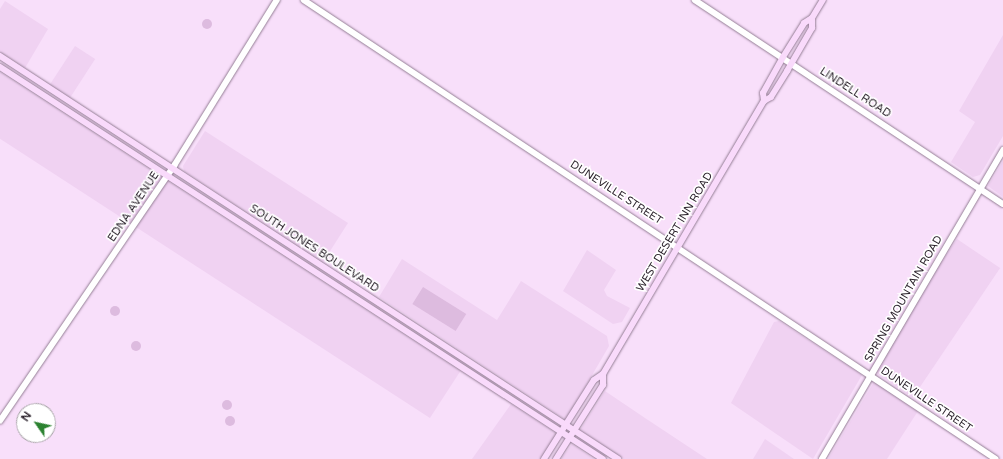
<!DOCTYPE html>
<style>
body{margin:0}
#map{position:relative;width:1003px;height:459px;overflow:hidden;background:#f8dffa;font-family:"Varela Round",sans-serif}
div>[style]{position:absolute}
.built>*{inset:0;background:#f0d2f2;transform-origin:0 0}
.green>*{inset:0;background:#ddbbdf;transform-origin:0 0}
.round{border-radius:50%}
.roads{filter:drop-shadow(0 0 1px #947e95) drop-shadow(0 0 1px #947e95)}
.secondary>*{height:5.5px;margin:-2.75px;padding:0 2.75px;transform-origin:2.75px;border-radius:2.75px;background:#fff}
.primary>*{height:6px;margin:-3px;padding:0 3px;transform-origin:3px;border-radius:3px;background:#f9dafb}
span{translate:-50% -50%;white-space:nowrap;text-align:center;line-height:1.15;-webkit-text-stroke:3.5px #fff;paint-order:stroke}
.street-label{font-size:11px;color:#281f29}
.north{position:absolute;left:16px;top:403px;width:40px;height:40px;box-sizing:border-box;background:#fff;border:1px solid #a9a5a9;border-radius:50%;rotate:304deg;font-size:11px;font-weight:700;line-height:16px;text-align:center;color:#281f29}
.north::after{content:'';display:block;margin:auto;width:14px;height:18px;background:#2b8230;clip-path:polygon(50% 0,100% 100%,50% 72%,0 100%)}
</style>
<div id="map">
<div class="built">
<i style="clip-path:polygon(5px 1px,48px 29px,25px 68px,0 52px,0 9px)"></i>
<i style="clip-path:polygon(1003px 35px,1003px 136px,980px 175px,973px 177px,951px 162px,975px 122px,959px 111px)"></i>
<i style="left:75px;top:46px;width:24px;height:46px;rotate:33deg"></i>
<i style="left:0;top:72px;width:549px;height:56px;rotate:33deg"></i>
<i style="clip-path:polygon(205px 131px,348px 223px,323px 262px,184px 171px,183px 166px)"></i>
<i style="clip-path:polygon(1003px 161px,1003px 197px,988px 186px)"></i>
<i style="left:957px;top:239px;width:52px;height:156px;rotate:34deg"></i>
<i style="clip-path:polygon(587px 250px,616px 270px,604px 290px,607px 296px,630px 308px,622px 322px,613px 324px,563px 291px)"></i>
<i style="clip-path:polygon(402px 259px,497px 320px,521px 281px,607px 336px,609px 346px,566px 420px,379px 297px)"></i>
<i style="clip-path:polygon(779px 321px,862px 375px,813px 459px,731px 403px,774px 322px)"></i>
<i style="clip-path:polygon(874px 382px,918px 411px,887px 459px,828px 459px)"></i>
<i style="clip-path:polygon(605px 391px,645px 418px,707px 459px,624px 459px,580px 430px)"></i>
<i style="clip-path:polygon(511px 404px,559px 435px,541px 459px,472px 459px)"></i>
<i style="clip-path:polygon(765px 439px,794px 459px,753px 459px)"></i>
<i style="clip-path:polygon(572px 444px,594px 459px,561px 459px)"></i>
</div>
<div class="green">
<i class="round" style="left:202px;top:19px;width:10px;height:10px"></i>
<i style="left:423px;top:287px;width:51px;height:20px;rotate:32deg"></i>
<i class="round" style="left:110px;top:306px;width:10px;height:10px"></i>
<i class="round" style="left:131px;top:341px;width:10px;height:10px"></i>
<i class="round" style="left:222px;top:400px;width:10px;height:10px"></i>
<i class="round" style="left:225px;top:416px;width:10px;height:10px"></i>
</div>
<div class="roads">
<div class="secondary">
<i style="left:304px;top:0;width:830px;rotate:33.56deg"></i>
<i style="left:695px;top:0;width:369px;rotate:33.5deg"></i>
<i style="left:0;top:421px;width:309px;rotate:-55.7deg"></i>
<i style="left:174px;top:166px;width:195px;rotate:-58.2deg"></i>
<i style="left:822px;top:459px;width:358px;rotate:-59.6deg"></i>
</div>
<div class="primary">
<i style="left:0;top:56px;width:738px;rotate:33.11deg"></i>
<i style="left:0;top:67px;width:719px;rotate:33.03deg"></i>
<i style="left:764px;top:101px;width:8px;rotate:-97deg"></i>
<i style="left:763px;top:93px;width:41px;rotate:-60.9deg"></i>
<i style="left:783px;top:57px;width:40px;rotate:-58deg"></i>
<i style="left:804px;top:23px;width:9px;rotate:-32deg"></i>
<i style="left:812px;top:18px;width:21px;rotate:-59deg"></i>
<i style="left:544px;top:459px;width:93px;rotate:-57.7deg"></i>
<i style="left:594px;top:380px;width:11px;rotate:-34deg"></i>
<i style="left:603px;top:374px;width:317px;rotate:-59.5deg"></i>
<i style="left:764px;top:101px;width:8px;rotate:-30deg"></i>
<i style="left:771px;top:97px;width:31px;rotate:-58deg"></i>
<i style="left:787px;top:71px;width:50px;rotate:-59.8deg"></i>
<i style="left:812px;top:28px;width:10px;rotate:-90deg"></i>
<i style="left:556px;top:459px;width:88px;rotate:-57.6deg"></i>
<i style="left:603px;top:385px;width:11px;rotate:-90deg"></i>
</div>
</div>
<div class="street-label">
<span style="left:855px;top:93px;rotate:33deg">LINDELL ROAD</span>
<span style="left:616px;top:193px;rotate:33deg">DUNEVILLE STREET</span>
<span style="left:134px;top:207px;rotate:-56deg">EDNA AVENUE</span>
<span style="left:675px;top:232px;rotate:-59deg">WEST DESERT INN ROAD</span>
<span style="left:314px;top:249px;rotate:33deg">SOUTH JONES BOULEVARD</span>
<span style="left:904px;top:299px;rotate:-60deg">SPRING MOUNTAIN ROAD</span>
<span style="left:926px;top:400px;rotate:34deg">DUNEVILLE STREET</span>
</div>
<div class="north">N</div>
</div>
